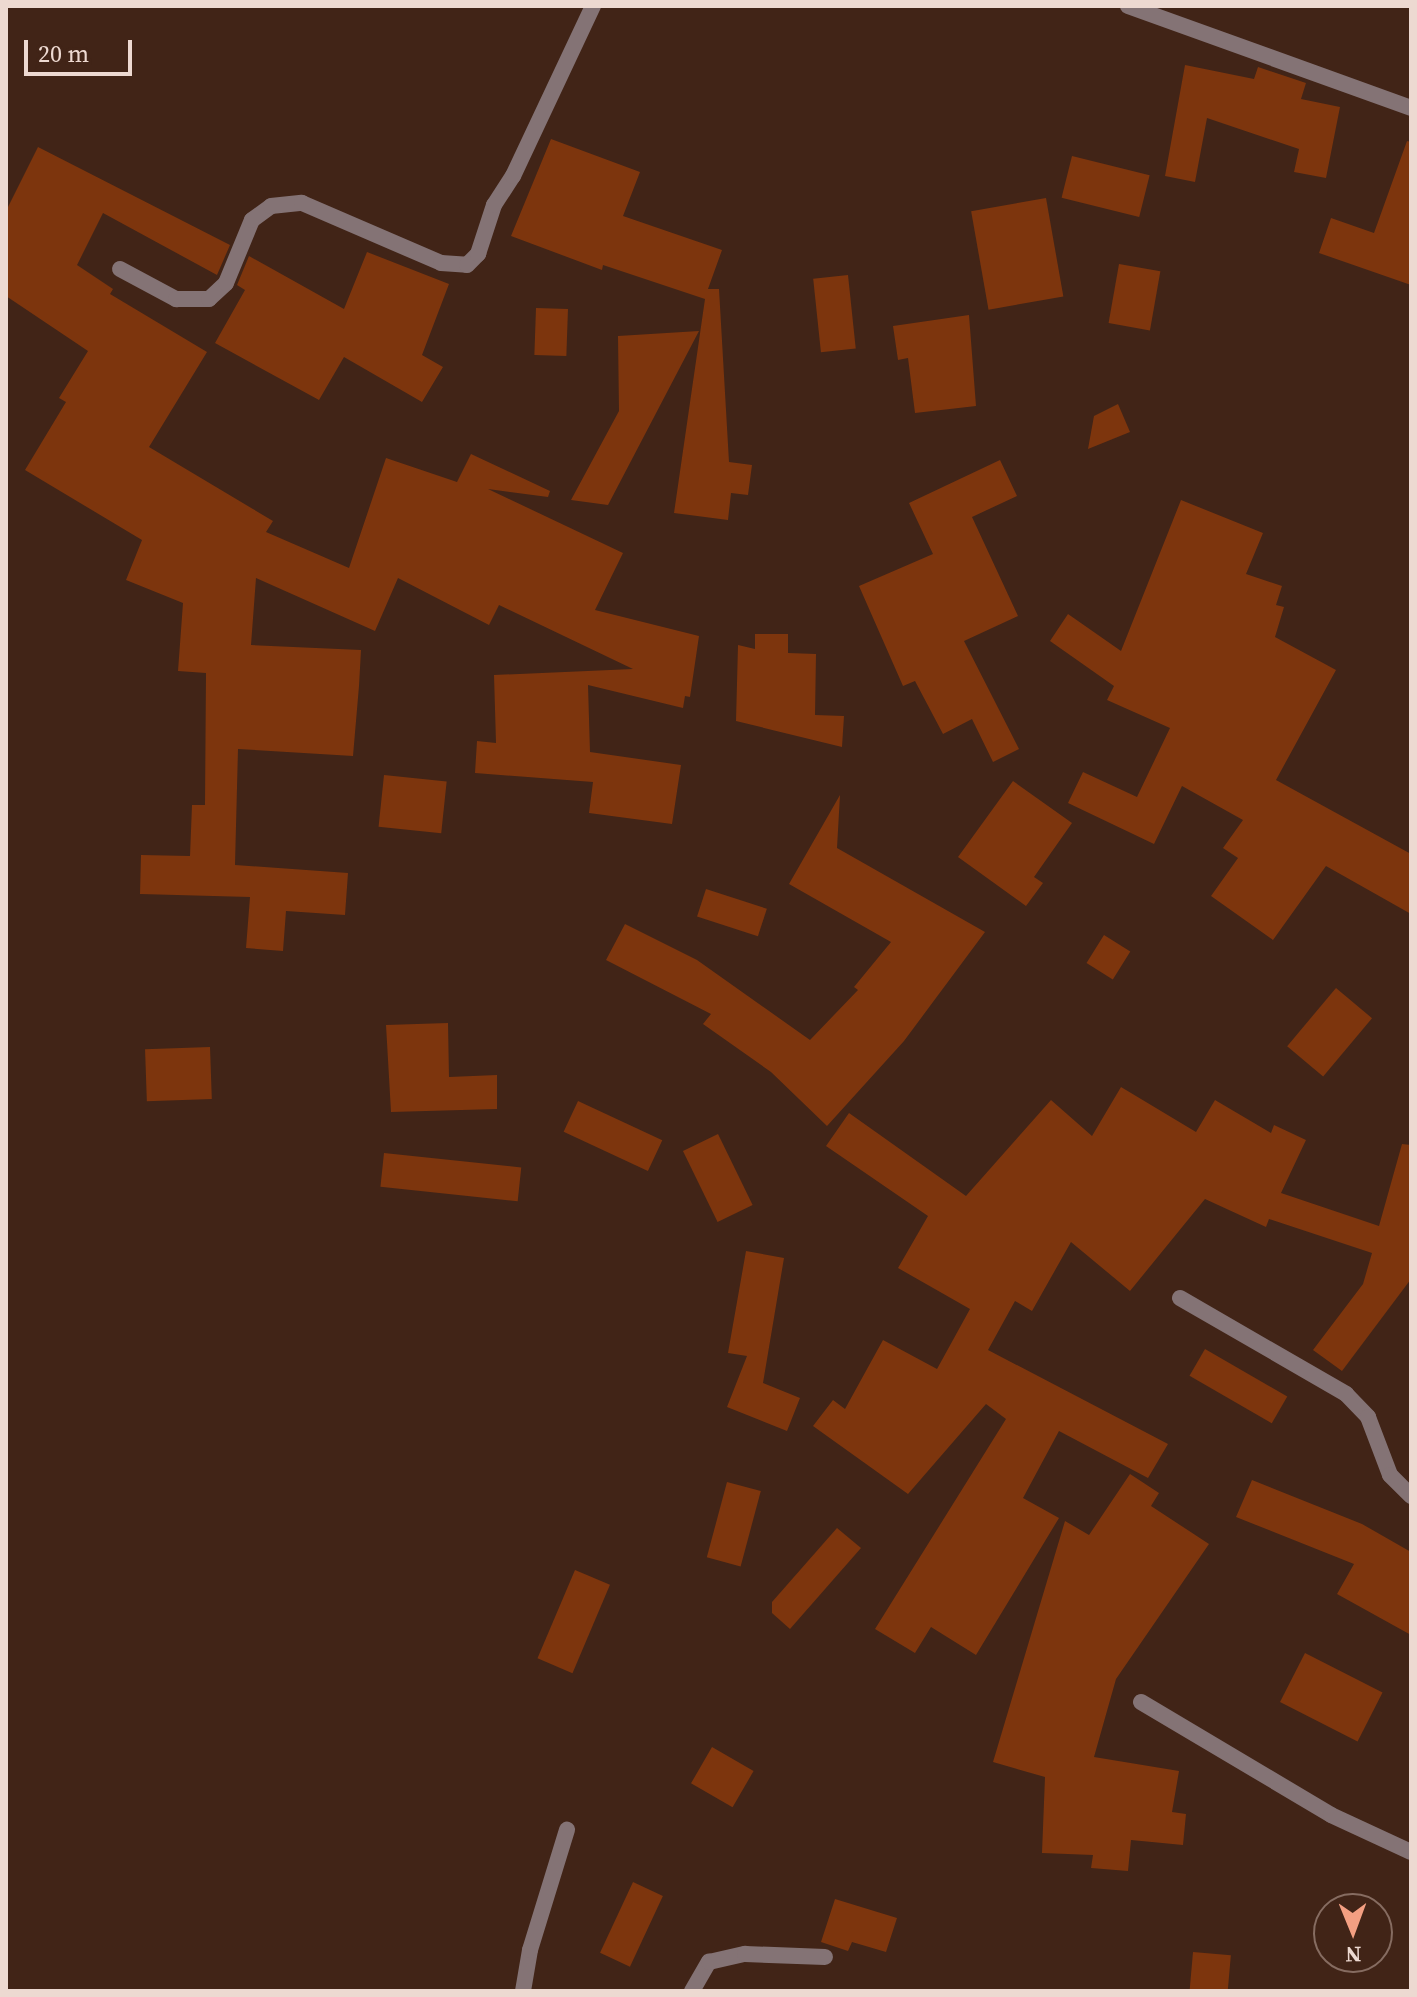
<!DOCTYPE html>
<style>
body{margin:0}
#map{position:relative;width:1417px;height:1997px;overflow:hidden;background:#412417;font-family:"Source Serif 4",serif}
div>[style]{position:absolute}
.building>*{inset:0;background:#7d350d;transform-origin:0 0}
.street>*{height:16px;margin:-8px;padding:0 8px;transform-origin:8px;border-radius:8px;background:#847375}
span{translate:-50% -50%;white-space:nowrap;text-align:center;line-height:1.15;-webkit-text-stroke:7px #412417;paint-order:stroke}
.frame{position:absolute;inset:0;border:8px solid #edd9d1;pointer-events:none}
.north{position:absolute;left:1313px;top:1893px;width:80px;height:80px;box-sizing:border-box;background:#412417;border:2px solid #866c61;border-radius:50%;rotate:179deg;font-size:22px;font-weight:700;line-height:32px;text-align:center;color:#edd9d1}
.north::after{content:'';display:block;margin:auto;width:28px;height:36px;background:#f39f82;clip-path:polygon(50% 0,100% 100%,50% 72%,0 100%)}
.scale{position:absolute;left:24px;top:40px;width:108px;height:36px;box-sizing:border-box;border:4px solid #edd9d1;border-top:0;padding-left:10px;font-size:24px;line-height:28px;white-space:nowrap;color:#edd9d1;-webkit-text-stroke:6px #412417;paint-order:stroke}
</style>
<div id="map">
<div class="building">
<i style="clip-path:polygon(1185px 65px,1254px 79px,1258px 67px,1306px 83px,1301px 99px,1340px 107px,1326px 178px,1294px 172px,1299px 149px,1207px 118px,1195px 182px,1165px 176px)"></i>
<i style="clip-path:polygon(551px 139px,640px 172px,623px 216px,722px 250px,708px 289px,719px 289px,729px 462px,752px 465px,748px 495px,731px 493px,728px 520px,674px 513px,705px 299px,603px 265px,602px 270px,511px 236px)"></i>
<i style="clip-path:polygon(1407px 141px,1411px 142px,1411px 285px,1319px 253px,1331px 218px,1374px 233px)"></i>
<i style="clip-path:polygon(38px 147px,230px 245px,217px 275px,103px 213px,77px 265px,113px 289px,110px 294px,207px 352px,149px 447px,273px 521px,266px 532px,349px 568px,386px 458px,457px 482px,471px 454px,550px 491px,548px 497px,488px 489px,623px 553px,595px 610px,699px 636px,690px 697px,685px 696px,683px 708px,588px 685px,590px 752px,681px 765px,672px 824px,589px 813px,593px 782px,475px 773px,477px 741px,496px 743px,494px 675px,633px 669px,499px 605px,489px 625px,398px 578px,375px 631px,256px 578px,251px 645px,361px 650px,359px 686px,353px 756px,238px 749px,235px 865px,348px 873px,345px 915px,286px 911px,283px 951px,246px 948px,250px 897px,140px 894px,141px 855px,190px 856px,192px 805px,205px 805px,206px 673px,178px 671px,183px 603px,126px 580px,142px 540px,25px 470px,66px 402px,59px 398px,88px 351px,6px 296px,6px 211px)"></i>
<i style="left:1072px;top:156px;width:80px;height:43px;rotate:14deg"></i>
<i style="left:1046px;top:198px;width:100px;height:76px;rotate:80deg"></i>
<i style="clip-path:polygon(367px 252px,449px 284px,422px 355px,443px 367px,422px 402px,344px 357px,319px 400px,215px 343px,245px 290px,237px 285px,249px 256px,344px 309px)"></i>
<i style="left:1119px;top:264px;width:42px;height:60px;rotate:10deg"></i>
<i style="left:848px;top:275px;width:74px;height:35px;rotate:84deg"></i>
<i style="left:536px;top:308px;width:32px;height:47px;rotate:2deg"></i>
<i style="clip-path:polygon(969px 315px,976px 406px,915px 413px,908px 358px,898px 360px,893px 326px)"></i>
<i style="clip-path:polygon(699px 331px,608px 505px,571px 500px,619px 411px,618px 336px)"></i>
<i style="clip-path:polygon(1118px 404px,1130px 432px,1088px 449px,1094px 416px)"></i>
<i style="clip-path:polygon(1000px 460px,1017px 496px,972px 517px,1018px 616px,964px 641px,1019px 749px,993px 762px,972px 719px,943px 734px,915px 681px,903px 686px,859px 586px,933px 554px,909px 503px)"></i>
<i style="clip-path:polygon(1181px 500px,1263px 533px,1246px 574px,1282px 586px,1276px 605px,1284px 607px,1275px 637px,1336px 670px,1276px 780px,1411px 854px,1411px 914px,1326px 866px,1273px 940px,1211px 896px,1238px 858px,1223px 848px,1243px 820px,1182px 786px,1154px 844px,1068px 803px,1083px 772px,1137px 797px,1170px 728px,1107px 700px,1114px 686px,1050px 641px,1068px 614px,1121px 651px)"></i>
<i style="clip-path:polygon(755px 634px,788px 634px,788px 653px,816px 654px,815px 715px,844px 716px,842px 747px,736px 721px,738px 645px,755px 649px)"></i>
<i style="left:384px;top:775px;width:63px;height:52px;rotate:6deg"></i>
<i style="clip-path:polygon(1013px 781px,1072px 823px,1034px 877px,1043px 883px,1026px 906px,958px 857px)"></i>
<i style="clip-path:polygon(840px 795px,837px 848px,985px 932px,904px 1041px,827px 1126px,771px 1072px,703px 1024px,711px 1014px,606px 960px,625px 924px,697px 960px,810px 1040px,858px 990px,854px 987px,891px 942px,789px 884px)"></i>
<i style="left:706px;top:889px;width:64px;height:29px;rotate:18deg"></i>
<i style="left:1104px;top:935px;width:31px;height:33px;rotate:32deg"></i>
<i style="left:1336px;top:988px;width:47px;height:76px;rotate:40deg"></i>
<i style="clip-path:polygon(448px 1023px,449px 1077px,497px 1075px,497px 1109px,391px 1112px,386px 1025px)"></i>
<i style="left:210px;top:1047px;width:52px;height:65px;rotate:88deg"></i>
<i style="clip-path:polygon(1121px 1087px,1196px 1132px,1215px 1100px,1271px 1133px,1274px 1125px,1306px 1140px,1281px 1193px,1379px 1226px,1402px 1144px,1411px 1145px,1411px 1279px,1342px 1371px,1313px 1350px,1363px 1284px,1372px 1253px,1269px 1219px,1266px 1227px,1205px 1199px,1130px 1291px,1071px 1242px,1032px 1311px,1015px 1301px,988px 1350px,1168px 1444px,1148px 1478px,1059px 1431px,1023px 1498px,1059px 1518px,976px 1655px,931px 1627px,915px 1653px,875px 1629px,1006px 1419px,986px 1404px,908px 1494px,813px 1426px,833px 1400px,845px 1409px,883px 1340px,937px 1369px,970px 1309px,898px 1268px,928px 1216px,826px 1146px,849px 1113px,966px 1196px,1051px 1100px,1092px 1136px)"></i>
<i style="left:578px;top:1101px;width:93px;height:34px;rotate:25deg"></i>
<i style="left:718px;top:1134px;width:79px;height:39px;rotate:64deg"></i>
<i style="left:384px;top:1153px;width:138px;height:34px;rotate:6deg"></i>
<i style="clip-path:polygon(746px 1251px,784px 1258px,763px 1383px,800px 1398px,787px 1431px,727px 1407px,747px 1356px,728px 1353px)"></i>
<i style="left:1205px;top:1349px;width:95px;height:31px;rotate:30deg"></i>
<i style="clip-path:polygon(1130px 1474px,1159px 1493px,1151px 1506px,1209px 1544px,1116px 1679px,1094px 1757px,1179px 1771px,1172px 1812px,1186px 1814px,1183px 1845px,1131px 1840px,1128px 1871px,1091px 1868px,1093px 1855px,1042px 1853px,1045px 1777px,993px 1762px,1065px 1521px,1089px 1535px)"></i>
<i style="clip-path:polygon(1252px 1480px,1362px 1524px,1411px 1552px,1411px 1635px,1337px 1594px,1354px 1564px,1236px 1517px)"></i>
<i style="left:727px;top:1482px;width:35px;height:78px;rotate:15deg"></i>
<i style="clip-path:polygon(837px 1528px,861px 1548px,790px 1629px,772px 1613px,772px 1602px)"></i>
<i style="left:575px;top:1570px;width:38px;height:96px;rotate:23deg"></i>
<i style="left:1305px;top:1653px;width:87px;height:55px;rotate:27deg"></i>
<i style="left:712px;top:1747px;width:48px;height:42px;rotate:30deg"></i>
<i style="left:633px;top:1882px;width:33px;height:78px;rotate:25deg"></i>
<i style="clip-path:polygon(835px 1899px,897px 1918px,886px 1952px,852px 1942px,848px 1951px,821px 1942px)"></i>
<i style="left:1193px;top:1952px;width:38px;height:39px;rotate:5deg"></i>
</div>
<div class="street">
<i style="left:1128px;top:6px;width:301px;rotate:19.8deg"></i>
<i style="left:120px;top:269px;width:64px;rotate:28.2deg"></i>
<i style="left:176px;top:299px;width:33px"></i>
<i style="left:209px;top:299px;width:23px;rotate:-43deg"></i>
<i style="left:226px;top:283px;width:68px;rotate:-67.6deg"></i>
<i style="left:252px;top:220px;width:24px;rotate:-36deg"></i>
<i style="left:271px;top:206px;width:31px;rotate:-6deg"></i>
<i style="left:302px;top:203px;width:151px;rotate:23.3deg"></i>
<i style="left:441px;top:263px;width:26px;rotate:4deg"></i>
<i style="left:467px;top:265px;width:16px;rotate:-45deg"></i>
<i style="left:478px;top:254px;width:52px;rotate:-71.9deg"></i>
<i style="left:494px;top:205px;width:35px;rotate:-57deg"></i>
<i style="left:513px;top:176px;width:188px;rotate:-64.8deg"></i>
<i style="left:1180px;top:1298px;width:192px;rotate:30deg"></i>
<i style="left:1346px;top:1394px;width:32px;rotate:46deg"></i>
<i style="left:1368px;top:1417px;width:62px;rotate:69.2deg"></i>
<i style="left:1390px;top:1475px;width:30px;rotate:45deg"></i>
<i style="left:1141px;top:1702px;width:221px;rotate:30.7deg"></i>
<i style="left:1331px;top:1815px;width:88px;rotate:24.8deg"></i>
<i style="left:523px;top:1991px;width:42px;rotate:-80.3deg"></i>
<i style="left:530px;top:1950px;width:126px;rotate:-72.9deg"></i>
<i style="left:692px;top:1991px;width:34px;rotate:-60deg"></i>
<i style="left:709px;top:1962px;width:37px;rotate:-13deg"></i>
<i style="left:745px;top:1954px;width:80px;rotate:2.1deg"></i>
</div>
<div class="frame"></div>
<div class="north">N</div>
<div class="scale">20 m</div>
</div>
